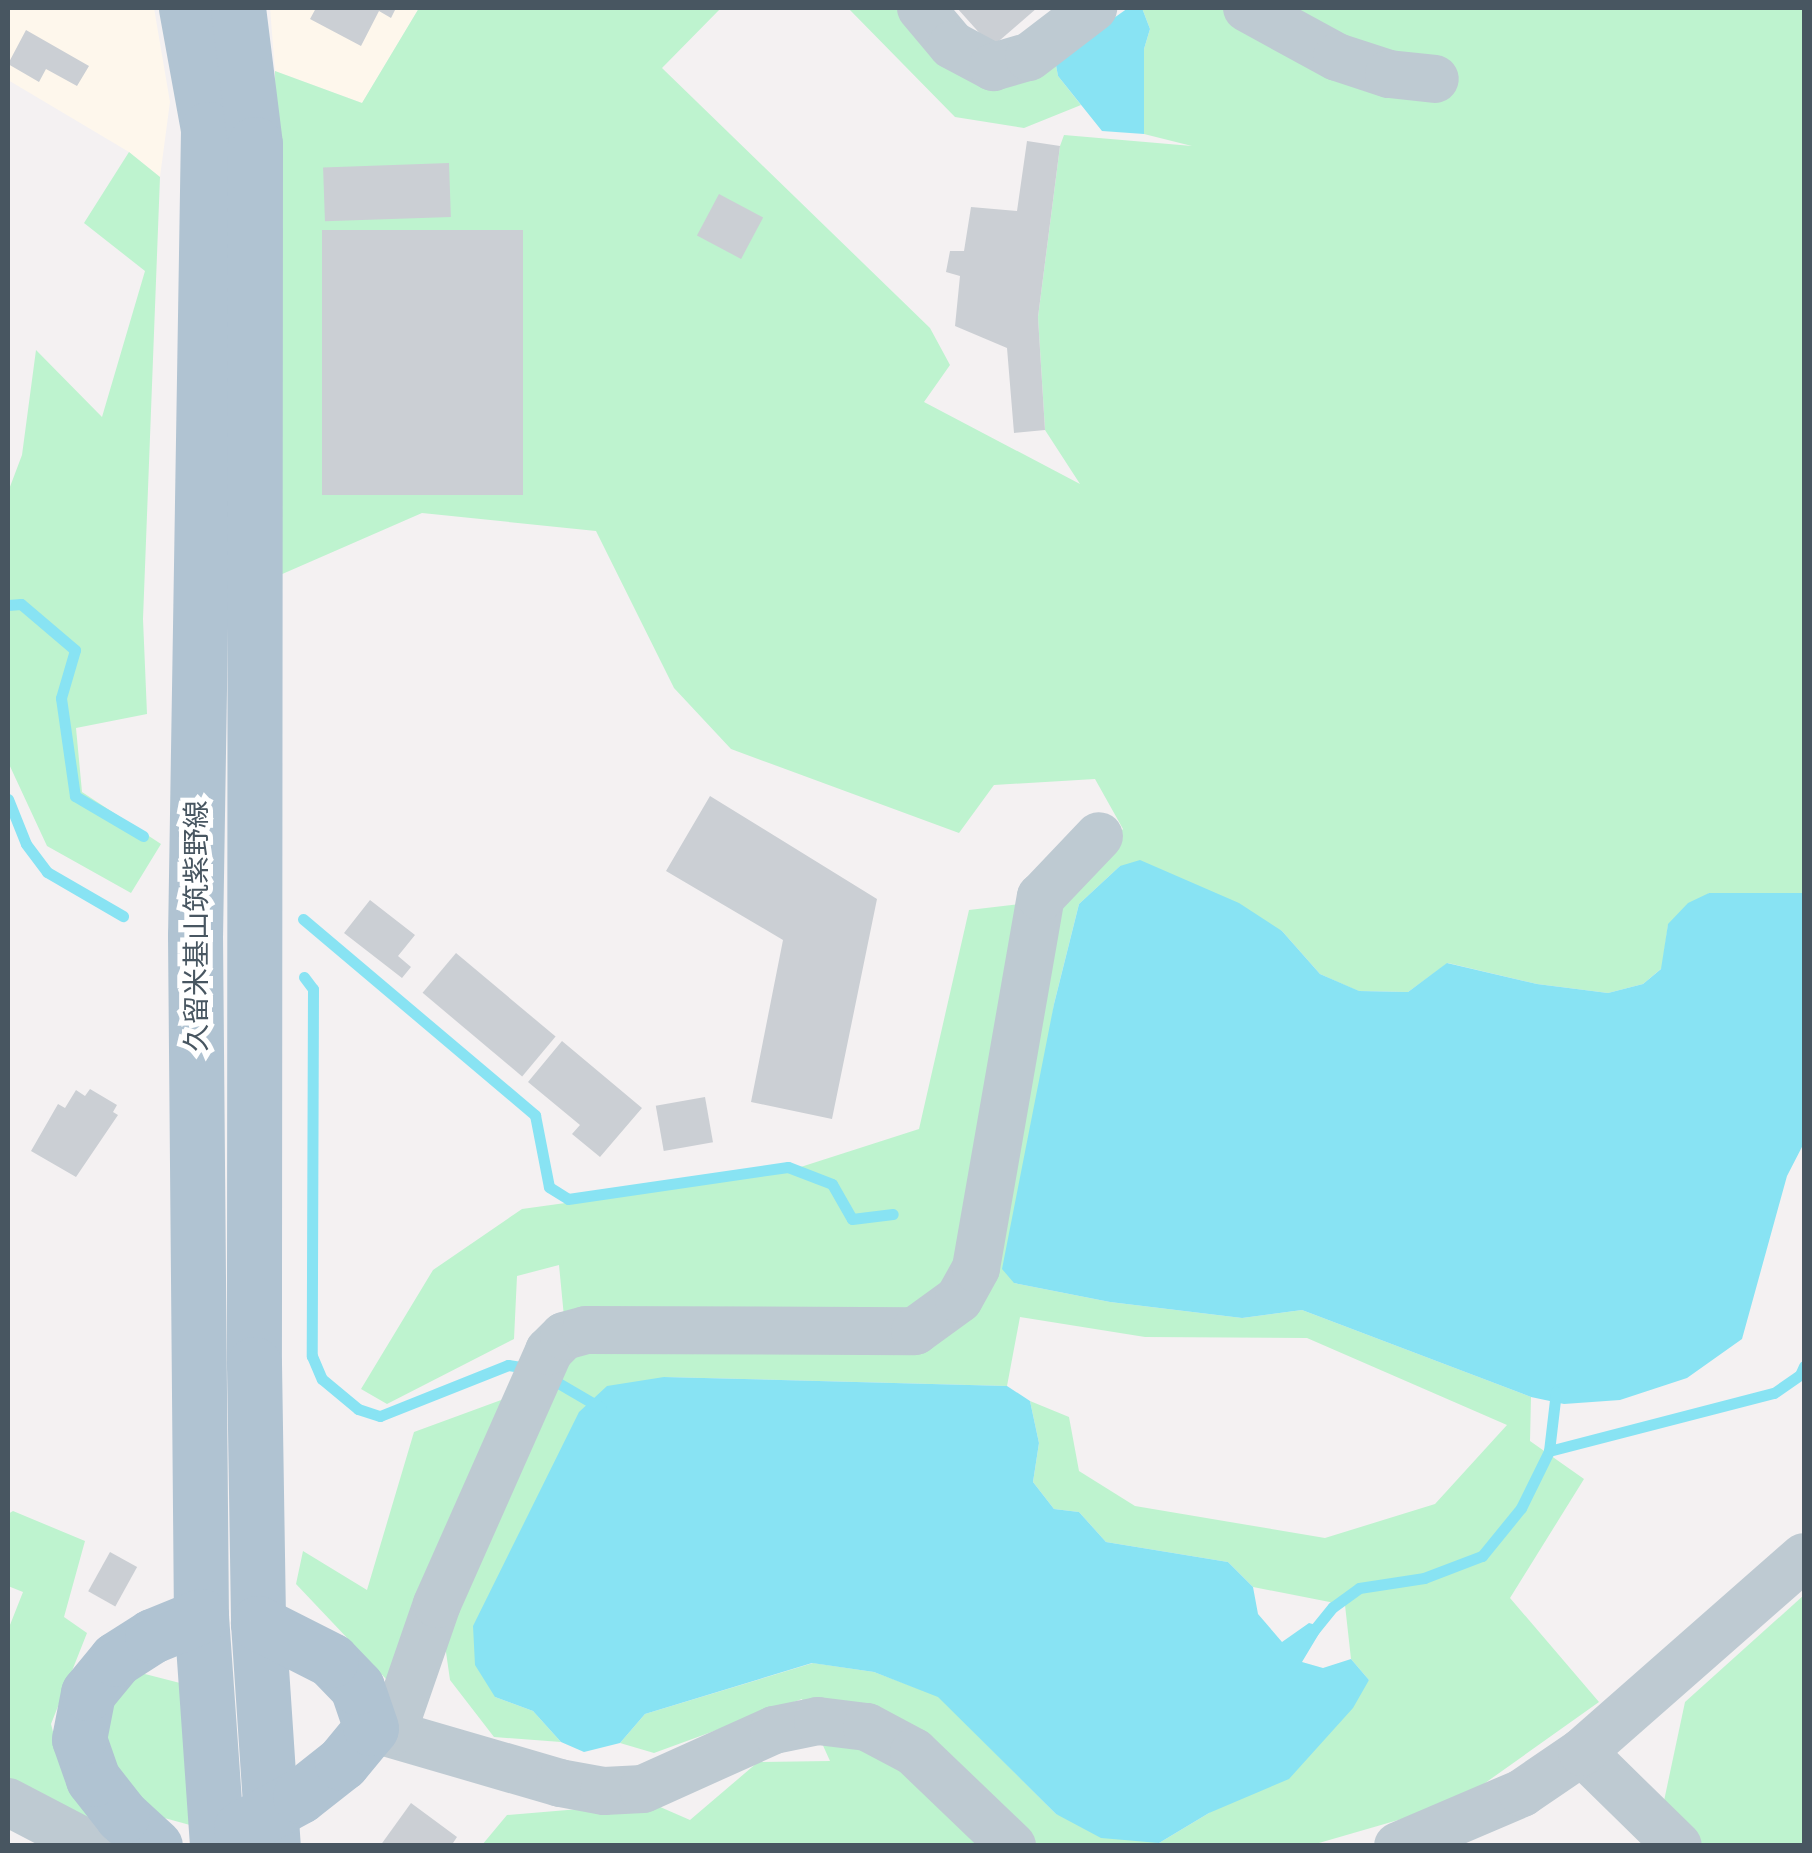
<!DOCTYPE html>
<meta charset="utf-8">
<style>
body{margin:0}
#map{position:relative;width:1812px;height:1853px;overflow:hidden;background:#f4f1f2;font-family:Signika,"Noto Sans JP",sans-serif}
div>[style]{position:absolute}
.commercial>*{inset:0;background:#fef7ec}
.green>*{inset:0;background:#bef3cf}
.water>*{inset:0;background:#88e3f3}
.stream>*{height:11px;margin:-5.5px;padding:0 5.5px;transform-origin:5.5px;border-radius:5.5px;background:#88e3f3}
.building>*{inset:0;background:#cbcfd4;transform-origin:0 0}
.minor>*{height:48px;margin:-24px;padding:0 24px;transform-origin:24px;border-radius:24px;background:#becad2}
.major>*{height:55px;margin:-27.5px;padding:0 27.5px;transform-origin:27.5px;border-radius:27.5px;background:#b0c3d2}
span{translate:-50% -50%;white-space:nowrap;text-align:center;line-height:1.15;-webkit-text-stroke:10px #fff;paint-order:stroke}
.street-label{font-size:28px;color:#485661}
.frame{position:absolute;inset:0;border:10px solid #485661;pointer-events:none}
</style>
<div id="map">
<div class="commercial">
<i style="clip-path:polygon(8px 8px,154px 8px,170px 102px,160px 177px,129px 152px,8px 80px)"></i>
<i style="clip-path:polygon(270px 8px,419px 8px,362px 103px,275px 71px)"></i>
</div>
<div class="green">
<i style="clip-path:polygon(419px 8px,721px 8px,662px 68px,930px 328px,950px 365px,924px 402px,1080px 484px,1045px 430px,1038px 317px,1060px 146px,1064px 135px,1192px 146px,1144px 134px,1144px 49px,1150px 29px,1142px 8px,1804px 8px,1804px 893px,1709px 893px,1668px 925px,1662px 968px,1643px 984px,1608px 993px,1537px 984px,1448px 963px,1408px 992px,1358px 991px,1320px 974px,1282px 931px,1120px 866px,1079px 904px,1054px 1004px,1014px 1283px,1110px 1302px,1242px 1318px,1302px 1310px,1531px 1397px,1530px 1441px,1584px 1479px,1510px 1598px,1599px 1702px,1457px 1803px,1312px 1845px,482px 1845px,507px 1815px,651px 1803px,690px 1820px,758px 1762px,830px 1761px,802px 1699px,654px 1753px,620px 1743px,645px 1714px,813px 1663px,874px 1672px,938px 1696px,1056px 1814px,1159px 1843px,1209px 1813px,1369px 1680px,1351px 1659px,1345px 1605px,1253px 1587px,1228px 1562px,1106px 1542px,1079px 1512px,1054px 1509px,1033px 1482px,1039px 1443px,1030px 1401px,1069px 1417px,1079px 1471px,1135px 1506px,1325px 1538px,1435px 1504px,1507px 1425px,1307px 1338px,1145px 1337px,1020px 1317px,1007px 1386px,664px 1377px,495px 1697px,533px 1711px,561px 1742px,494px 1737px,450px 1680px,444px 1638px,386px 1679px,296px 1584px,303px 1551px,367px 1590px,414px 1432px,539px 1386px,567px 1348px,559px 1265px,517px 1276px,514px 1339px,387px 1404px,361px 1389px,433px 1270px,522px 1209px,782px 1173px,919px 1129px,969px 910px,1056px 900px,1123px 829px,1095px 779px,994px 785px,959px 833px,731px 749px,674px 688px,596px 531px,422px 513px,280px 575px,275px 71px,362px 103px)"></i>
<i style="clip-path:polygon(848px 8px,906px 8px,940px 54px,1055px 60px,1058px 76px,1081px 105px,1024px 128px,955px 117px)"></i>
<i style="clip-path:polygon(129px 152px,160px 177px,143px 619px,147px 714px,76px 728px,82px 792px,161px 844px,131px 893px,47px 846px,8px 762px,8px 492px,22px 455px,36px 350px,102px 417px,145px 271px,84px 223px)"></i>
<i style="clip-path:polygon(13px 1511px,85px 1541px,64px 1617px,87px 1633px,51px 1724px,66px 1783px,116px 1841px,8px 1789px,8px 1630px,23px 1592px,8px 1586px,8px 1514px)"></i>
<i style="clip-path:polygon(1804px 1595px,1804px 1845px,1693px 1845px,1661px 1815px,1685px 1702px)"></i>
<i style="clip-path:polygon(141px 1673px,180px 1683px,190px 1825px,146px 1813px,107px 1759px,104px 1708px)"></i>
</div>
<div class="water">
<i style="clip-path:polygon(1128px 8px,1142px 8px,1150px 29px,1144px 49px,1144px 134px,1102px 131px,1058px 76px,1055px 60px)"></i>
<i style="clip-path:polygon(1140px 860px,1239px 903px,1282px 931px,1320px 974px,1359px 991px,1408px 992px,1447px 963px,1537px 984px,1608px 993px,1643px 984px,1661px 969px,1668px 924px,1688px 903px,1709px 893px,1804px 893px,1804px 1143px,1787px 1176px,1742px 1339px,1687px 1378px,1620px 1400px,1564px 1404px,1531px 1397px,1302px 1310px,1242px 1318px,1110px 1302px,1014px 1283px,1002px 1269px,1054px 1004px,1079px 904px,1120px 866px)"></i>
<i style="clip-path:polygon(664px 1377px,1007px 1386px,1030px 1401px,1039px 1443px,1033px 1482px,1054px 1509px,1079px 1512px,1106px 1542px,1228px 1562px,1253px 1587px,1258px 1614px,1282px 1642px,1309px 1623px,1323px 1627px,1302px 1662px,1323px 1668px,1351px 1659px,1369px 1680px,1353px 1708px,1289px 1779px,1209px 1813px,1159px 1843px,1101px 1838px,1056px 1814px,938px 1697px,874px 1672px,812px 1663px,645px 1714px,620px 1743px,584px 1752px,561px 1742px,533px 1711px,495px 1697px,475px 1665px,473px 1626px,579px 1412px,607px 1386px)"></i>
</div>
<div class="stream">
<i style="left:8px;top:605px;width:13px;rotate:-4deg"></i>
<i style="left:21px;top:604px;width:71px;rotate:40.4deg"></i>
<i style="left:75px;top:650px;width:50px;rotate:106.3deg"></i>
<i style="left:61px;top:698px;width:99px;rotate:81.9deg"></i>
<i style="left:75px;top:796px;width:79px;rotate:30.5deg"></i>
<i style="left:8px;top:799px;width:48px;rotate:68.2deg"></i>
<i style="left:26px;top:844px;width:35px;rotate:53deg"></i>
<i style="left:47px;top:872px;width:88px;rotate:30.1deg"></i>
<i style="left:303px;top:919px;width:304px;rotate:40.2deg"></i>
<i style="left:535px;top:1115px;width:73px;rotate:79deg"></i>
<i style="left:549px;top:1187px;width:22px;rotate:32deg"></i>
<i style="left:568px;top:1199px;width:222px;rotate:-8.3deg"></i>
<i style="left:788px;top:1167px;width:47px;rotate:21.1deg"></i>
<i style="left:832px;top:1184px;width:40px;rotate:60.3deg"></i>
<i style="left:852px;top:1219px;width:41px;rotate:-7deg"></i>
<i style="left:304px;top:977px;width:15px;rotate:53deg"></i>
<i style="left:313px;top:989px;width:367px;rotate:90.2deg"></i>
<i style="left:312px;top:1356px;width:25px;rotate:67deg"></i>
<i style="left:322px;top:1379px;width:47px;rotate:39.8deg"></i>
<i style="left:358px;top:1409px;width:23px;rotate:18deg"></i>
<i style="left:380px;top:1416px;width:138px;rotate:-21.7deg"></i>
<i style="left:508px;top:1365px;width:24px;rotate:9deg"></i>
<i style="left:548px;top:1377px;width:61px;rotate:30.3deg"></i>
<i style="left:1549px;top:1451px;width:60px;rotate:-83.3deg"></i>
<i style="left:1310px;top:1635px;width:36px;rotate:-51deg"></i>
<i style="left:1333px;top:1607px;width:32px;rotate:-36deg"></i>
<i style="left:1359px;top:1588px;width:66px;rotate:-8.7deg"></i>
<i style="left:1424px;top:1578px;width:62px;rotate:-20.8deg"></i>
<i style="left:1482px;top:1556px;width:62px;rotate:-50.9deg"></i>
<i style="left:1521px;top:1508px;width:64px;rotate:-63.8deg"></i>
<i style="left:1549px;top:1451px;width:232px;rotate:-14.5deg"></i>
<i style="left:1774px;top:1393px;width:32px;rotate:-35deg"></i>
<i style="left:1800px;top:1375px;width:10px;rotate:-66deg"></i>
</div>
<div class="building">
<i style="clip-path:polygon(316px 8px,396px 8px,391px 18px,379px 11px,361px 46px,310px 19px)"></i>
<i style="clip-path:polygon(957px 8px,1037px 8px,992px 47px)"></i>
<i style="clip-path:polygon(26px 30px,89px 66px,77px 86px,46px 69px,39px 82px,8px 64px)"></i>
<i style="clip-path:polygon(1027px 141px,1060px 146px,1038px 317px,1045px 430px,1014px 433px,1007px 348px,955px 326px,960px 276px,946px 272px,950px 251px,964px 251px,971px 207px,1017px 211px)"></i>
<i style="left:449px;top:163px;width:54px;height:126px;rotate:88deg"></i>
<i style="left:719px;top:194px;width:50px;height:47px;rotate:28deg"></i>
<i style="left:523px;top:230px;width:265px;height:201px;rotate:90deg"></i>
<i style="clip-path:polygon(710px 796px,877px 899px,832px 1119px,751px 1102px,783px 940px,666px 871px)"></i>
<i style="clip-path:polygon(370px 900px,415px 935px,398px 956px,411px 967px,402px 978px,344px 933px)"></i>
<i style="left:456px;top:953px;width:130px;height:52px;rotate:40deg"></i>
<i style="clip-path:polygon(562px 1041px,642px 1108px,600px 1157px,572px 1134px,580px 1125px,528px 1082px)"></i>
<i style="clip-path:polygon(90px 1089px,117px 1105px,113px 1112px,118px 1115px,76px 1177px,31px 1151px,58px 1104px,65px 1108px,76px 1090px,85px 1096px)"></i>
<i style="left:705px;top:1097px;width:46px;height:50px;rotate:80deg"></i>
<i style="left:110px;top:1552px;width:31px;height:45px;rotate:29deg"></i>
<i style="clip-path:polygon(411px 1803px,457px 1837px,451px 1846px,380px 1846px)"></i>
</div>
<div class="minor">
<i style="left:921px;top:8px;width:48px;rotate:50deg"></i>
<i style="left:952px;top:45px;width:47px;rotate:28.2deg"></i>
<i style="left:993px;top:67px;width:37px;rotate:-16deg"></i>
<i style="left:1029px;top:57px;width:81px;rotate:-37.4deg"></i>
<i style="left:1247px;top:8px;width:102px;rotate:28.6deg"></i>
<i style="left:1337px;top:57px;width:55px;rotate:18.1deg"></i>
<i style="left:1389px;top:74px;width:46px;rotate:6.2deg"></i>
<i style="left:371px;top:1728px;width:197px;rotate:16.2deg"></i>
<i style="left:560px;top:1783px;width:45px;rotate:10.3deg"></i>
<i style="left:604px;top:1791px;width:39px;rotate:-3deg"></i>
<i style="left:643px;top:1789px;width:144px;rotate:-24.2deg"></i>
<i style="left:774px;top:1730px;width:45px;rotate:-11.6deg"></i>
<i style="left:818px;top:1721px;width:49px;rotate:7deg"></i>
<i style="left:867px;top:1727px;width:53px;rotate:28deg"></i>
<i style="left:914px;top:1752px;width:136px;rotate:43.8deg"></i>
<i style="left:393px;top:1731px;width:134px;rotate:-70.9deg"></i>
<i style="left:437px;top:1604px;width:277px;rotate:-66.1deg"></i>
<i style="left:549px;top:1351px;width:21px;rotate:-45deg"></i>
<i style="left:564px;top:1336px;width:23px;rotate:-15deg"></i>
<i style="left:586px;top:1330px;width:329px;rotate:0.2deg"></i>
<i style="left:915px;top:1331px;width:54px;rotate:-36deg"></i>
<i style="left:959px;top:1299px;width:35px;rotate:-61deg"></i>
<i style="left:976px;top:1268px;width:377px;rotate:-80.1deg"></i>
<i style="left:1041px;top:897px;width:84px;rotate:-46.4deg"></i>
<i style="left:1582px;top:1752px;width:134px;rotate:44.4deg"></i>
<i style="left:8px;top:1802px;width:95px;rotate:27.6deg"></i>
<i style="left:1398px;top:1846px;width:135px;rotate:-23.1deg"></i>
<i style="left:1522px;top:1793px;width:73px;rotate:-34.3deg"></i>
<i style="left:1582px;top:1752px;width:295px;rotate:-41.3deg"></i>
</div>
<div class="major">
<i style="left:186px;top:8px;width:123px;rotate:79.7deg"></i>
<i style="left:208px;top:129px;width:806px;rotate:90.92deg"></i>
<i style="left:195px;top:935px;width:681px;rotate:89.5deg"></i>
<i style="left:201px;top:1616px;width:231px;rotate:86deg"></i>
<i style="left:238px;top:8px;width:137px;rotate:82.9deg"></i>
<i style="left:255px;top:144px;width:1220px;rotate:90.05deg"></i>
<i style="left:254px;top:1364px;width:259px;rotate:89.1deg"></i>
<i style="left:258px;top:1623px;width:224px;rotate:86.2deg"></i>
<i style="left:241px;top:1828px;width:67px;rotate:-28.5deg"></i>
<i style="left:300px;top:1796px;width:53px;rotate:-38.2deg"></i>
<i style="left:342px;top:1763px;width:45px;rotate:-50.4deg"></i>
<i style="left:371px;top:1728px;width:43px;rotate:-108.9deg"></i>
<i style="left:357px;top:1687px;width:37px;rotate:-134deg"></i>
<i style="left:331px;top:1660px;width:82px;rotate:-153.1deg"></i>
<i style="left:155px;top:1846px;width:45px;rotate:-137.7deg"></i>
<i style="left:122px;top:1816px;width:47px;rotate:-128.1deg"></i>
<i style="left:93px;top:1779px;width:42px;rotate:-109.3deg"></i>
<i style="left:79px;top:1739px;width:47px;rotate:-78.9deg"></i>
<i style="left:88px;top:1693px;width:44px;rotate:-50.5deg"></i>
<i style="left:116px;top:1659px;width:43px;rotate:-32.6deg"></i>
<i style="left:152px;top:1636px;width:53px;rotate:-22.2deg"></i>
</div>
<div class="street-label">
<span style="left:197px;top:926px;rotate:-90deg">久留米基山筑紫野線</span>
</div>
<div class="frame"></div>
</div>
